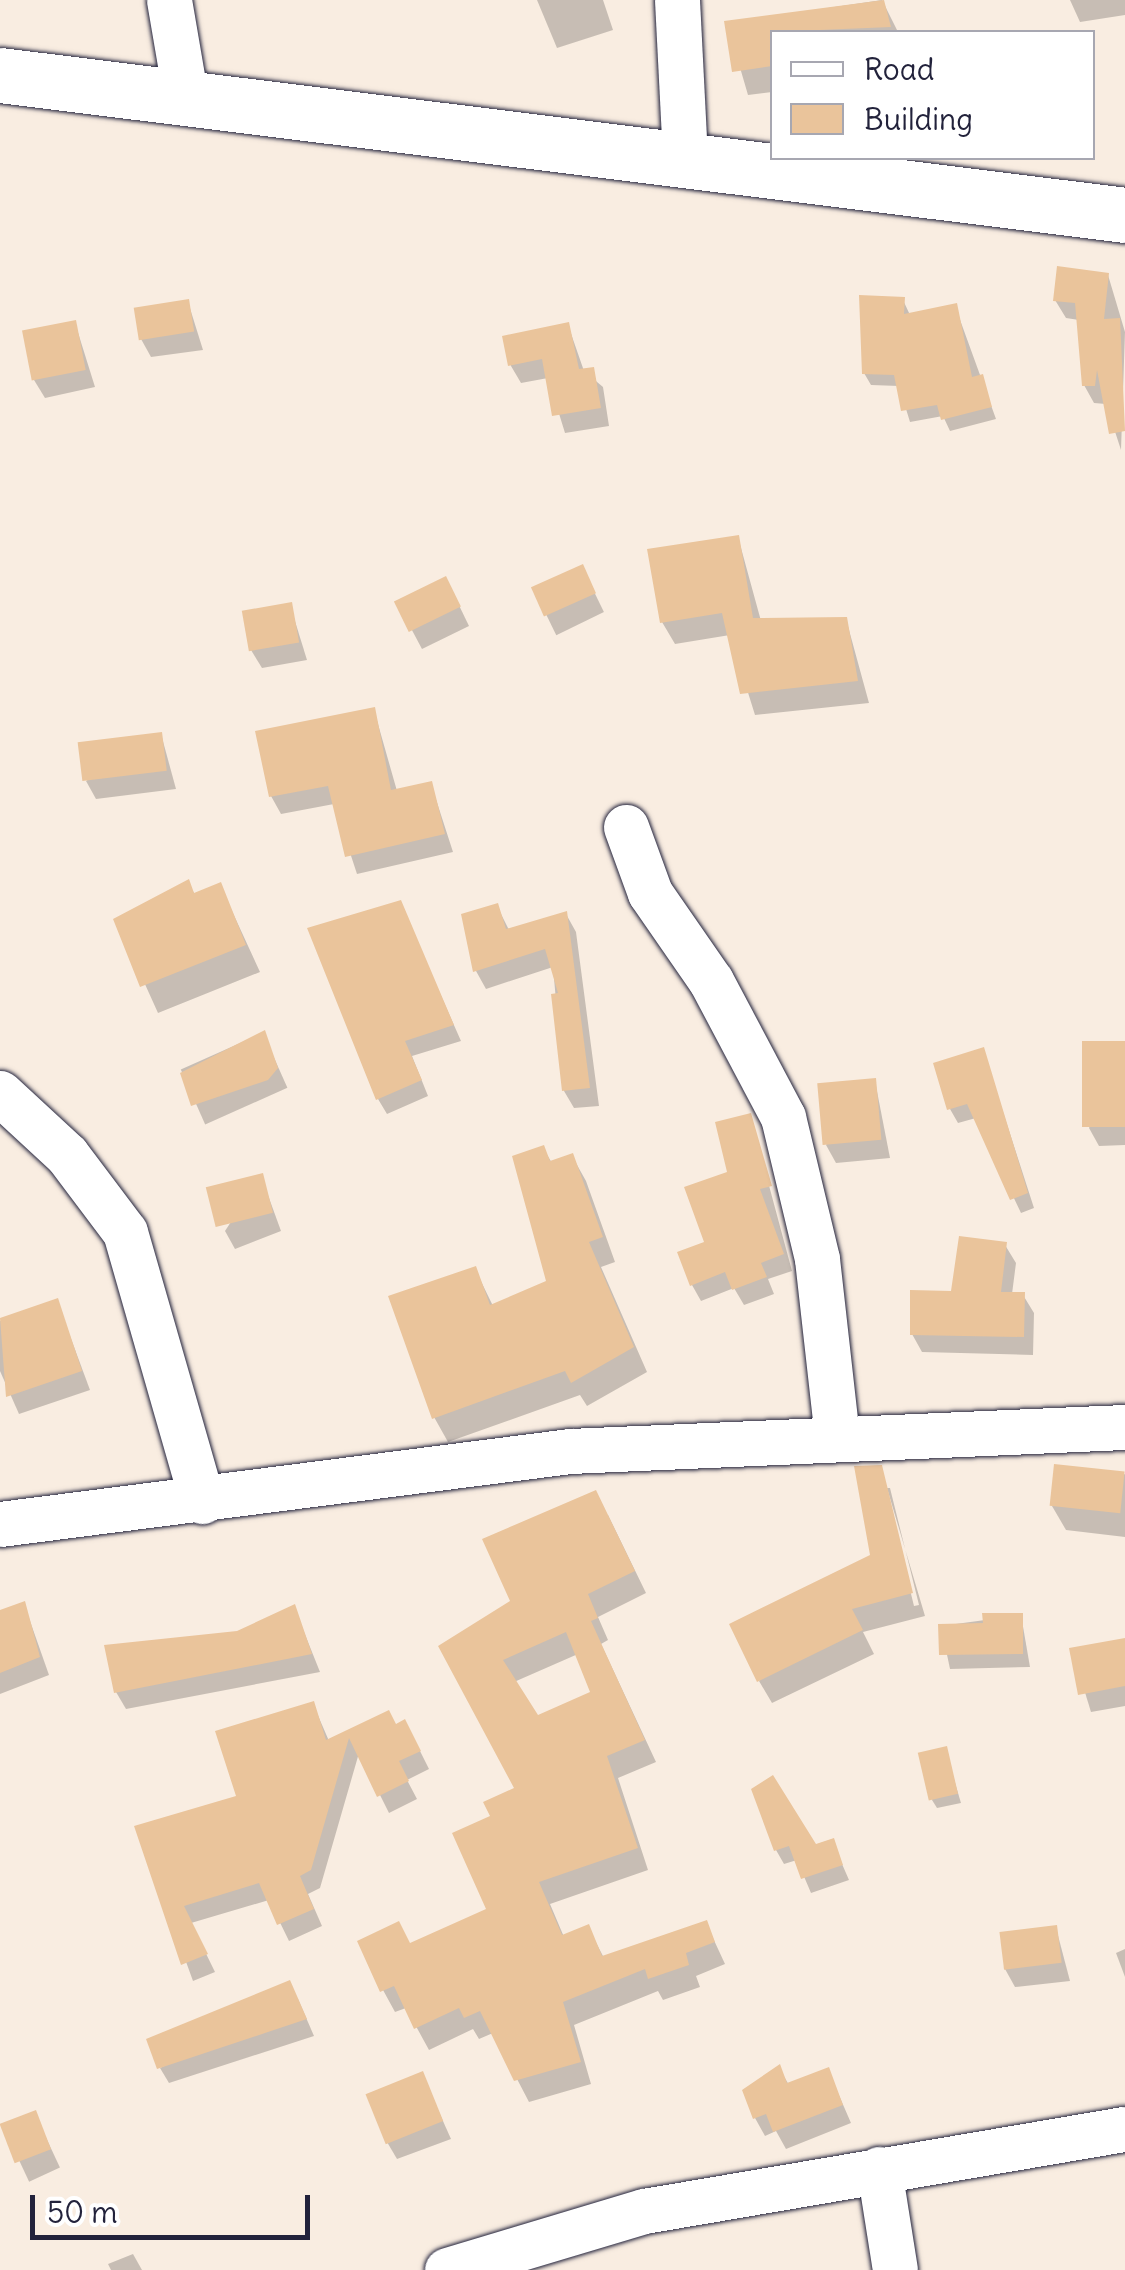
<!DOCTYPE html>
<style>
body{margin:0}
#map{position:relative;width:1125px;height:2270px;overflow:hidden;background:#f9ede1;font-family:Delius,sans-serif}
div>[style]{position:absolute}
.shadow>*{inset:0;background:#0003;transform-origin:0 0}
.building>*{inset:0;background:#eac49b;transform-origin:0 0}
.roads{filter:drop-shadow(0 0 2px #22223b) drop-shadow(0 0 2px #22223b)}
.minor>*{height:45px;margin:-22.5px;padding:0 22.5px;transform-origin:22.5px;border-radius:22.5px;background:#fff}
.major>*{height:55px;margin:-27.5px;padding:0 27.5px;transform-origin:27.5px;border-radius:27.5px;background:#fff}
span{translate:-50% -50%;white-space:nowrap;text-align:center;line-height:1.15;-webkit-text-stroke:8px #fff;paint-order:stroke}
.legend{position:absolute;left:770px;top:30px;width:325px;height:130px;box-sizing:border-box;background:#fff;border:2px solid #a7a7b1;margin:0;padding:12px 18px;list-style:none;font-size:30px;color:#22223b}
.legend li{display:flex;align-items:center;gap:20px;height:50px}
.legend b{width:50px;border:2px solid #a7a7b1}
.scale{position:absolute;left:30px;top:2195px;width:280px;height:45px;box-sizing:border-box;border:5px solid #22223b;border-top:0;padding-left:12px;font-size:30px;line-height:35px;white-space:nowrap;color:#22223b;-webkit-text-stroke:8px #fff;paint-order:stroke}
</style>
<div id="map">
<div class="shadow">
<i style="clip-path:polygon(537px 0,603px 0,613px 30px,557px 48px)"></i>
<i style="clip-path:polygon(882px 0,898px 32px,772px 32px,772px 92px,748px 95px,727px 23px)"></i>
<i style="clip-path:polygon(1070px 0,1125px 0,1125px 15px,1080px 22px)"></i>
<i style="clip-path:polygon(1108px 275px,1125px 332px,1121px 450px,1106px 404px,1094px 403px,1084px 385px,1079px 320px,1066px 318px,1055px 300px)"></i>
<i style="clip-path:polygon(903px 300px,910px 315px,955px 306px,996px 419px,950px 431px,943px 416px,910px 422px,899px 386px,871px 385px,864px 373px)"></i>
<i style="clip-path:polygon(188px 302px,203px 350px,151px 357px,141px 339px)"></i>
<i style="clip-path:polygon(75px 323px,95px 387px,45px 398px,34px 380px)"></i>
<i style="clip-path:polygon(568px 325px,584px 371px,603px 387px,609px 426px,565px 433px,548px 378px,521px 383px,511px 366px,505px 338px)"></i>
<i style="clip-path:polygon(738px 537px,761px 621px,846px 619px,869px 703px,755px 715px,730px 635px,675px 644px,662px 622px)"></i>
<i style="left:582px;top:567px;width:50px;height:53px;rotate:64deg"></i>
<i style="clip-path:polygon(455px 597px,469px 626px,422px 649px,397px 602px)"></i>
<i style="clip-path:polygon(290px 605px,307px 660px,262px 668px,251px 650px)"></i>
<i style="clip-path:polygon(374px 710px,397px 791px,431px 784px,453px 852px,357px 874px,334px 804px,281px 814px,271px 796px)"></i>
<i style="clip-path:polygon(161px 734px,176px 789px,96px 799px,86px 781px)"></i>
<i style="clip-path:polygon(188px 882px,195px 895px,220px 885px,260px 972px,158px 1013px,116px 920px)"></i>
<i style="clip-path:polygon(400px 903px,461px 1041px,412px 1056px,428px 1096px,387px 1114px,378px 1099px)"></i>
<i style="clip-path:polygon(497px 906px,509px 930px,566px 914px,576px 932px,599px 1106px,574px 1108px,564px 1091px,553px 967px,486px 989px,476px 971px,464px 916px)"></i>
<i style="left:263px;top:1033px;width:60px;height:90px;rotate:66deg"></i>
<i style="clip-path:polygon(1125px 1043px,1125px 1145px,1099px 1146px,1089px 1128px)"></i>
<i style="clip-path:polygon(983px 1050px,1034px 1208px,1021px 1213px,976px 1118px,958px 1123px,950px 1109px)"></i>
<i style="clip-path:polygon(875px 1081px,890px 1158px,836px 1163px,826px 1145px)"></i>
<i style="clip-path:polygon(750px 1115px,792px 1271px,768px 1279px,774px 1294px,744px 1305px,734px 1288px,701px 1301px,692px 1285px)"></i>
<i style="clip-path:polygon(543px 1148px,552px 1163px,572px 1156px,586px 1181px,615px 1262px,601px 1267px,647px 1372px,587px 1406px,580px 1395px,448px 1442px,434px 1417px,475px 1269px,493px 1306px,549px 1282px)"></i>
<i style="clip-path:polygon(261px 1176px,281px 1231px,235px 1249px,225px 1231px)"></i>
<i style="clip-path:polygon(1005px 1245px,1016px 1263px,1012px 1294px,1023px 1295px,1034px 1313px,1033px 1355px,922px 1352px,912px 1334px)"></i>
<i style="clip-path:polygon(57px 1301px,90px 1390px,19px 1414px,0 1371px,0 1321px)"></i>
<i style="clip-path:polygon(evenodd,881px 1468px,925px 1616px,863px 1632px,874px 1654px,772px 1703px,759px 1681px,873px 1557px,881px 1468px,885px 1488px,890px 1488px,919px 1605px,914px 1606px,885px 1488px)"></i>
<i style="clip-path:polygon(1125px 1474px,1125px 1537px,1066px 1530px,1052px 1506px)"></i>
<i style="clip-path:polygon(evenodd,608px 1515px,646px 1593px,598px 1617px,608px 1640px,601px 1644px,656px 1762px,618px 1778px,648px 1870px,550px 1904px,564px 1937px,588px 1927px,604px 1958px,706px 1923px,725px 1964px,696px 1976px,700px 1987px,663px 2000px,658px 1991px,574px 2025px,591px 2084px,529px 2102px,493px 2033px,479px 2039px,473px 2029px,429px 2050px,406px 2008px,395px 2012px,383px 1990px,410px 1945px,489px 1910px,493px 1818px,517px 1790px,441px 1647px,513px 1602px,608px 1515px,578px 1654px,594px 1694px,537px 1718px,514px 1682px,578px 1654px)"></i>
<i style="clip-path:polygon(24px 1604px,49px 1675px,0 1694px,0 1613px)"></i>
<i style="clip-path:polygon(294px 1607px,320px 1672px,126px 1709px,116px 1692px)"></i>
<i style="clip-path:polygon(1021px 1615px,1030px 1667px,950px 1669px,941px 1626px)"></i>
<i style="clip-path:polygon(1125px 1641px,1125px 1706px,1091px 1712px,1072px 1650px)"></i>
<i style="clip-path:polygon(313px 1704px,329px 1741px,396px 1726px,414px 1739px,429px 1769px,407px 1780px,417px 1799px,389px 1813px,359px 1753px,320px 1888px,308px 1894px,322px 1926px,289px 1941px,269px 1900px,191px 1923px,215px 1972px,193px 1981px,137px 1827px,239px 1798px)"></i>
<i style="clip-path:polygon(945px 1749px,961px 1803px,937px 1808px,932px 1800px)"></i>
<i style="clip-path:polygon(754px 1790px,814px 1847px,832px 1841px,849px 1880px,811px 1893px,797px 1860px,784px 1864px,776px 1850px)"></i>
<i style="clip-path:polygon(1056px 1928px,1070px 1981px,1015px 1987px,1005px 1969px)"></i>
<i style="clip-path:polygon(1125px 1949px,1125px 1977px,1116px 1953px)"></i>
<i style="clip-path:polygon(298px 1999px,314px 2036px,169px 2083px,160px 2068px)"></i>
<i style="clip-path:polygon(779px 2068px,789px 2085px,828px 2070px,851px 2123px,786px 2149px,776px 2131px,765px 2136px,755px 2118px)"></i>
<i style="clip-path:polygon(422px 2074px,451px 2139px,397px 2159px,387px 2142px)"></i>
<i style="left:35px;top:2114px;width:59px;height:34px;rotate:65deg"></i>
<i style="clip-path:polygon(133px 2254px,142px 2270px,111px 2270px,108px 2264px)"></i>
</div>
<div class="building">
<i style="clip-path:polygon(884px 0,891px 27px,772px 32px,772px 66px,732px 72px,724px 21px)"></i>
<i style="clip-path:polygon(1057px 266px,1109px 273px,1104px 319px,1120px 318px,1125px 431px,1109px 434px,1097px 370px,1095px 386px,1082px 386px,1075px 303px,1053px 301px)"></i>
<i style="clip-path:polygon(859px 295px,905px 297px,904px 314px,957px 303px,972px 377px,983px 374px,992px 407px,941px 420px,937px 405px,901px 411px,894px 375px,862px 374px)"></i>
<i style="left:189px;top:299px;width:33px;height:56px;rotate:81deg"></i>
<i style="left:76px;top:320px;width:51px;height:55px;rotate:79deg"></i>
<i style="clip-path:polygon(569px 322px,579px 369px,594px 367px,601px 408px,552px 416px,542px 359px,508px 366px,502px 336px)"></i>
<i style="clip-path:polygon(739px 535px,753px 618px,847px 617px,858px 681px,740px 694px,722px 613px,660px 623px,647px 549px)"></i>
<i style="left:583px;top:564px;width:32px;height:57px;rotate:66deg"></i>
<i style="left:446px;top:576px;width:34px;height:58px;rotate:64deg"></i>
<i style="left:292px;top:602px;width:41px;height:51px;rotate:80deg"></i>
<i style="clip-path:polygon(375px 707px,391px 790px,432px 781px,445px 834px,345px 857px,328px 786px,269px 797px,255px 731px)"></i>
<i style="left:162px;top:732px;width:39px;height:85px;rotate:83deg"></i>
<i style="clip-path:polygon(189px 879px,194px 893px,221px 882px,246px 945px,140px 987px,113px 919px)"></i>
<i style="clip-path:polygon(401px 900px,454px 1025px,405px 1041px,422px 1080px,376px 1100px,307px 928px)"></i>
<i style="clip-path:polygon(498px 903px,506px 929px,567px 911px,590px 1088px,562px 1091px,551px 994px,558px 993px,545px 949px,473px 972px,461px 914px)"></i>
<i style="clip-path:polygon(265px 1030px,278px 1068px,268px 1080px,191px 1106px,180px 1073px)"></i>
<i style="left:1125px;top:1041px;width:86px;height:43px;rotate:90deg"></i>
<i style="clip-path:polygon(984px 1047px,1028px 1193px,1010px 1200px,967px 1104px,947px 1110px,933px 1063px)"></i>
<i style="left:876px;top:1078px;width:62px;height:59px;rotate:85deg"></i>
<i style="clip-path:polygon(751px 1113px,772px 1186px,760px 1189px,784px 1254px,761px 1263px,767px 1277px,732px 1290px,725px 1272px,690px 1286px,677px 1252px,704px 1242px,684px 1187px,727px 1172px,715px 1122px)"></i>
<i style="clip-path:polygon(544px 1145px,550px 1161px,573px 1153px,603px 1237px,589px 1242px,634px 1347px,571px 1383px,565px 1371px,432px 1419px,388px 1296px,476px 1266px,490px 1305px,546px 1281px,512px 1156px)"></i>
<i style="left:263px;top:1173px;width:41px;height:59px;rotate:76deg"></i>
<i style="clip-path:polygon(959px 1236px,1007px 1242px,1001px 1292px,1025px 1292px,1024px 1337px,910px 1335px,910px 1290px,951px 1291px)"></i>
<i style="clip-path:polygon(58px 1298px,82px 1371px,6px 1397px,0 1318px)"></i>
<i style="left:1054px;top:1464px;width:71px;height:42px;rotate:6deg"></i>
<i style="clip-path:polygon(882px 1465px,913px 1593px,852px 1609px,863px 1630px,757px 1682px,729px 1624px,870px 1555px,854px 1466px)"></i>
<i style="clip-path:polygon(evenodd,596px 1490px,635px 1571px,588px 1594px,598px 1618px,591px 1621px,645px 1740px,607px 1756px,638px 1848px,539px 1882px,562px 1935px,589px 1924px,602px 1956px,707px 1920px,715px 1942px,686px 1953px,689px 1965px,648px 1979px,645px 1969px,563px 2002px,581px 2062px,514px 2081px,480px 2011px,464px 2018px,459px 2008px,414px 2029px,394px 1986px,380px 1992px,357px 1941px,399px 1921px,410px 1943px,486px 1909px,452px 1833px,490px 1816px,483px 1802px,514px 1788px,438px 1646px,510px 1601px,482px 1539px,596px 1490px,566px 1632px,590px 1692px,538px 1715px,503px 1660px,566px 1632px)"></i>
<i style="clip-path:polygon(25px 1601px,40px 1657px,0 1673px,0 1610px)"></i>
<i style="clip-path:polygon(295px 1604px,312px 1654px,114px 1693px,104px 1645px,237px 1631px)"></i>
<i style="clip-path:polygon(982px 1613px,1023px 1613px,1023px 1654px,939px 1655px,938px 1624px,983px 1623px)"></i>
<i style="clip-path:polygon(1125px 1638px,1125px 1686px,1078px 1695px,1069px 1648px)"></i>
<i style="clip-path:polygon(314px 1701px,326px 1740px,389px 1710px,396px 1724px,405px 1719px,421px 1751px,399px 1761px,409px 1781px,377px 1797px,349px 1738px,311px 1870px,300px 1876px,314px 1909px,277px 1925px,259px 1883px,184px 1906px,208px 1954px,181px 1965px,134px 1826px,236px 1796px,215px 1731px)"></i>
<i style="left:947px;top:1746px;width:49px;height:30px;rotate:77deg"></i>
<i style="clip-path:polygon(773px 1775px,816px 1844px,834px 1838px,843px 1865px,801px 1879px,789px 1846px,774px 1851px,751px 1789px)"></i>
<i style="left:1057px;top:1925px;width:38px;height:58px;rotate:83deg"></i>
<i style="clip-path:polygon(290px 1980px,307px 2019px,157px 2069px,146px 2039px)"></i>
<i style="clip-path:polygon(780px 2064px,787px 2083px,829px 2067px,843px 2105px,773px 2132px,766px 2114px,753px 2119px,742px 2090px)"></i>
<i style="left:423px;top:2071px;width:54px;height:62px;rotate:68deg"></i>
<i style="left:36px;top:2110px;width:42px;height:39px;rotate:69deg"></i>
</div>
<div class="roads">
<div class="minor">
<i style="left:169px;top:0;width:100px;rotate:80.3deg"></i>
<i style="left:677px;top:0;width:160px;rotate:87.1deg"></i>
<i style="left:626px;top:827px;width:70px;rotate:70deg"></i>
<i style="left:650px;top:893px;width:107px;rotate:55.3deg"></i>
<i style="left:711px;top:981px;width:154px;rotate:62.1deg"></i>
<i style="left:783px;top:1117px;width:146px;rotate:76.5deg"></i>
<i style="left:817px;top:1259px;width:178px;rotate:83.6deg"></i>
<i style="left:0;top:1093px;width:91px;rotate:42.8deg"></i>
<i style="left:67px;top:1155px;width:96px;rotate:53deg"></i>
<i style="left:125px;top:1232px;width:280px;rotate:74deg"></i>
<i style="left:0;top:1524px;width:575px;rotate:-7.3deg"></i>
<i style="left:570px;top:1451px;width:556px;rotate:-2.48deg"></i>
<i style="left:879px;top:2169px;width:102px;rotate:81deg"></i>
<i style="left:447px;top:2270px;width:206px;rotate:-16.7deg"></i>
<i style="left:644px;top:2211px;width:488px;rotate:-9.7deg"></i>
</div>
<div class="major">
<i style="left:0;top:75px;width:1134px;rotate:7.09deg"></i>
</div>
</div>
<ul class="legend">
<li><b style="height:12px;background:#fff"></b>Road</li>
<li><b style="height:28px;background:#eac49b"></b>Building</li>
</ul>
<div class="scale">50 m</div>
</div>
